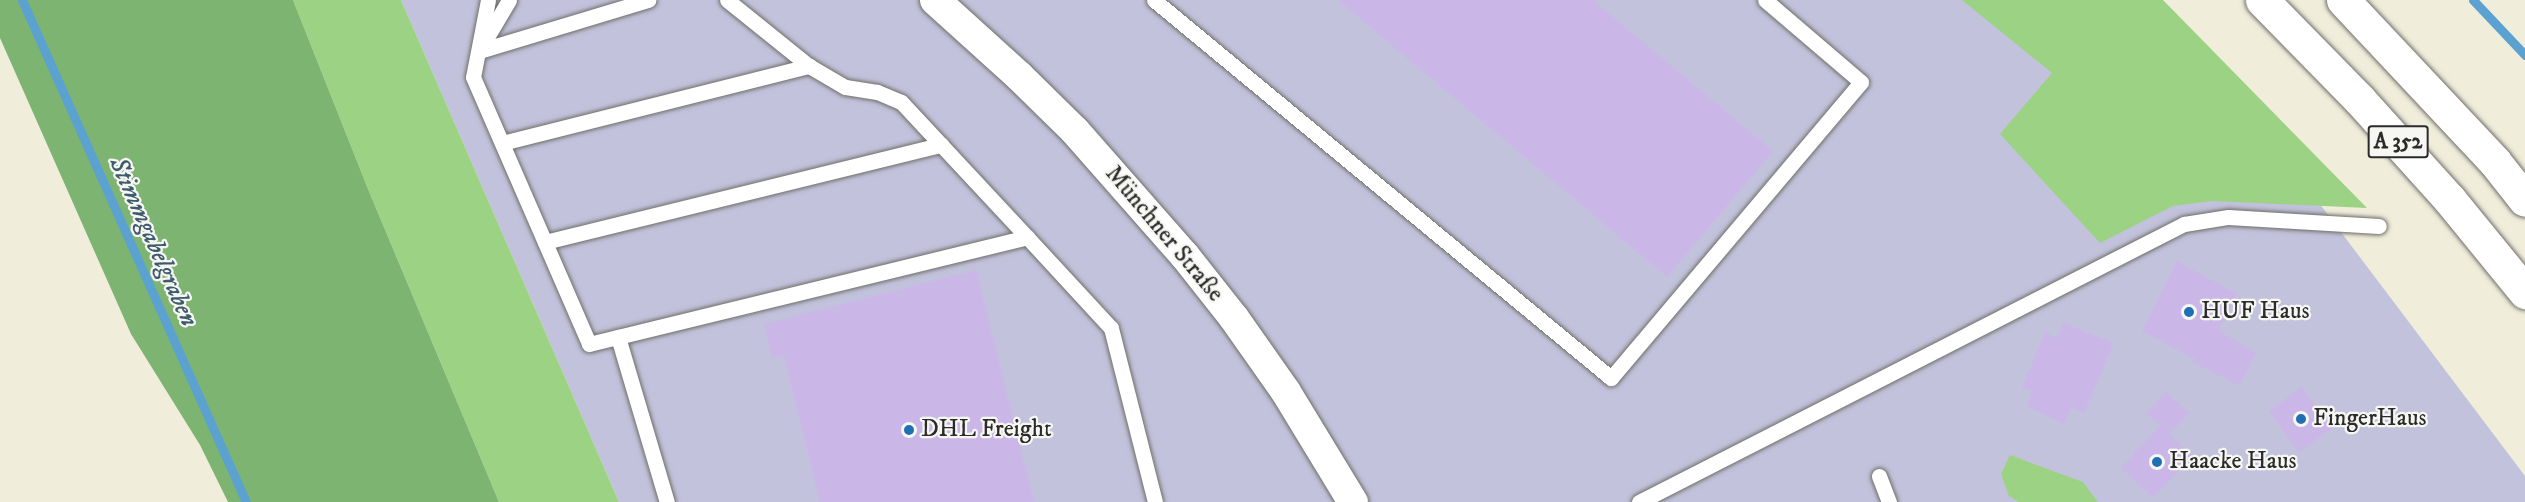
<!DOCTYPE html>
<meta charset="utf-8">
<style>
body{margin:0}
#map{position:relative;width:2525px;height:502px;overflow:hidden;background:#f0eddb;font-family:"IM FELL DW Pica",serif}
div>[style]{position:absolute}
.industrial>*{inset:0;background:#c2c2dc}
.green>*{inset:0;background:#9cd284}
.forest>*{inset:0;background:#7db472}
.stream>*{height:9px;margin:-4.5px;padding:0 4.5px;transform-origin:4.5px;border-radius:4.5px;background:#5ba2d1}
.building>*{inset:0;background:#cab7e7;transform-origin:0 0}
.roads{filter:drop-shadow(0 0 2px #706f69) drop-shadow(0 0 2px #706f69)}
.lane>*{height:15px;margin:-7.5px;padding:0 7.5px;transform-origin:7.5px;border-radius:7.5px;background:#fff}
.street>*{height:30px;margin:-15px;padding:0 15px;transform-origin:15px;border-radius:15px;background:#fff}
.highway>*{height:33px;margin:-16.5px;padding:0 16.5px;transform-origin:16.5px;border-radius:16.5px;background:#fff}
.dots>*{width:16px;height:16px;translate:-50% -50%;box-sizing:border-box;border:3px solid #f6f6f2;border-radius:50%}
span{translate:-50% -50%;white-space:nowrap;text-align:center;line-height:1.15;-webkit-text-stroke:4.5px #f6f6f2;paint-order:stroke}
.shield-label span{padding:2px 4px;background:#f6f6f2;border:2px solid;border-radius:4px;-webkit-text-stroke-width:0}
.shield-label{font-size:22px;color:#2b2b2b;font-weight:700}
.street-label{font-size:24px;color:#2b2b2b}
.poi-label{font-size:24px;color:#2b2b2b}
.left{translate:0 -50%;text-align:left}
.water-label{font-size:26px;color:#3e5b6d;font-style:italic}
</style>
<div id="map">
<div class="industrial">
<i style="clip-path:polygon(401px 0,2136px 0,2273px 142px,2525px 476px,2525px 502px,619px 502px)"></i>
</div>
<div class="green">
<i style="clip-path:polygon(293px 0,401px 0,619px 502px,499px 502px,368px 189px)"></i>
<i style="clip-path:polygon(1962px 0,2163px 0,2367px 208px,2212px 201px,2173px 206px,2100px 243px,2000px 134px,2052px 73px)"></i>
<i style="clip-path:polygon(2010px 455px,2083px 482px,2098px 502px,2019px 502px,2009px 496px,2001px 474px)"></i>
</div>
<div class="forest">
<i style="clip-path:polygon(0 0,293px 0,368px 189px,499px 502px,228px 502px,200px 445px,131px 334px,0 38px)"></i>
</div>
<div class="stream">
<i style="left:22px;top:0;width:550px;rotate:65.95deg"></i>
<i style="left:2473px;top:0;width:76px;rotate:46.6deg"></i>
</div>
<div class="building">
<i style="clip-path:polygon(1338px 0,1593px 0,1773px 151px,1667px 277px)"></i>
<i style="clip-path:polygon(2177px 261px,2237px 294px,2218px 330px,2256px 353px,2240px 386px,2192px 362px,2195px 359px,2142px 331px)"></i>
<i style="clip-path:polygon(976px 270px,1034px 502px,820px 502px,784px 355px,772px 358px,764px 324px)"></i>
<i style="clip-path:polygon(2063px 323px,2114px 343px,2084px 413px,2071px 408px,2064px 424px,2027px 406px,2032px 391px,2022px 388px,2045px 332px,2057px 338px)"></i>
<i style="left:2302px;top:387px;width:51px;height:41px;rotate:54deg"></i>
<i style="left:2166px;top:392px;width:31px;height:29px;rotate:42deg"></i>
<i style="left:2160px;top:426px;width:44px;height:57px;rotate:43deg"></i>
</div>
<div class="roads">
<div class="lane">
<i style="left:488px;top:0;width:78px;rotate:101deg"></i>
<i style="left:473px;top:77px;width:291px;rotate:66.5deg"></i>
<i style="left:589px;top:344px;width:451px;rotate:-13.7deg"></i>
<i style="left:1027px;top:237px;width:185px;rotate:-133deg"></i>
<i style="left:901px;top:102px;width:26px;rotate:-157deg"></i>
<i style="left:877px;top:92px;width:32px;rotate:-171deg"></i>
<i style="left:845px;top:87px;width:42px;rotate:-149.7deg"></i>
<i style="left:809px;top:66px;width:105px;rotate:-141.2deg"></i>
<i style="left:1154px;top:0;width:593px;rotate:39.6deg"></i>
<i style="left:1611px;top:378px;width:387px;rotate:-49.8deg"></i>
<i style="left:1861px;top:82px;width:126px;rotate:-139.5deg"></i>
<i style="left:483px;top:44px;width:51px;rotate:-59.4deg"></i>
<i style="left:479px;top:51px;width:177px;rotate:-16.8deg"></i>
<i style="left:502px;top:143px;width:317px;rotate:-14.1deg"></i>
<i style="left:1027px;top:237px;width:124px;rotate:47.3deg"></i>
<i style="left:1111px;top:328px;width:179px;rotate:75.8deg"></i>
<i style="left:545px;top:242px;width:408px;rotate:-13.8deg"></i>
<i style="left:618px;top:337px;width:172px;rotate:73.5deg"></i>
<i style="left:1879px;top:476px;width:28px;rotate:69deg"></i>
<i style="left:1639px;top:502px;width:612px;rotate:-27.03deg"></i>
<i style="left:2184px;top:224px;width:45px;rotate:-9deg"></i>
<i style="left:2228px;top:217px;width:151px;rotate:3.4deg"></i>
</div>
<div class="street">
<i style="left:935px;top:0;width:113px;rotate:42.1deg"></i>
<i style="left:1019px;top:76px;width:78px;rotate:44.5deg"></i>
<i style="left:1075px;top:131px;width:167px;rotate:48.7deg"></i>
<i style="left:1185px;top:256px;width:79px;rotate:51.7deg"></i>
<i style="left:1234px;top:318px;width:90px;rotate:54.9deg"></i>
<i style="left:1286px;top:392px;width:129px;rotate:58.7deg"></i>
</div>
<div class="highway">
<i style="left:2262px;top:0;width:139px;rotate:45.6deg"></i>
<i style="left:2359px;top:99px;width:136px;rotate:48deg"></i>
<i style="left:2450px;top:200px;width:119px;rotate:50.8deg"></i>
<i style="left:2343px;top:0;width:222px;rotate:46.8deg"></i>
<i style="left:2495px;top:162px;width:48px;rotate:51.7deg"></i>
</div>
</div>
<div class="dots">
<i style="left:2189px;top:312px;background:#1f6fb2"></i>
<i style="left:2301px;top:419px;background:#1f6fb2"></i>
<i style="left:909px;top:430px;background:#1f6fb2"></i>
<i style="left:2157px;top:462px;background:#1f6fb2"></i>
</div>
<div class="shield-label">
<span style="left:2398px;top:142px">A 352</span>
</div>
<div class="street-label">
<span style="left:1164px;top:234px;rotate:50deg">Münchner Straße</span>
</div>
<div class="poi-label">
<span class="left" style="left:2201px;top:312px">HUF Haus</span>
<span class="left" style="left:2313px;top:419px">FingerHaus</span>
<span class="left" style="left:921px;top:430px">DHL Freight</span>
<span class="left" style="left:2169px;top:462px">Haacke Haus</span>
</div>
<div class="water-label">
<span style="left:153px;top:242px;rotate:66deg">Stimmgabelgraben</span>
</div>
</div>
